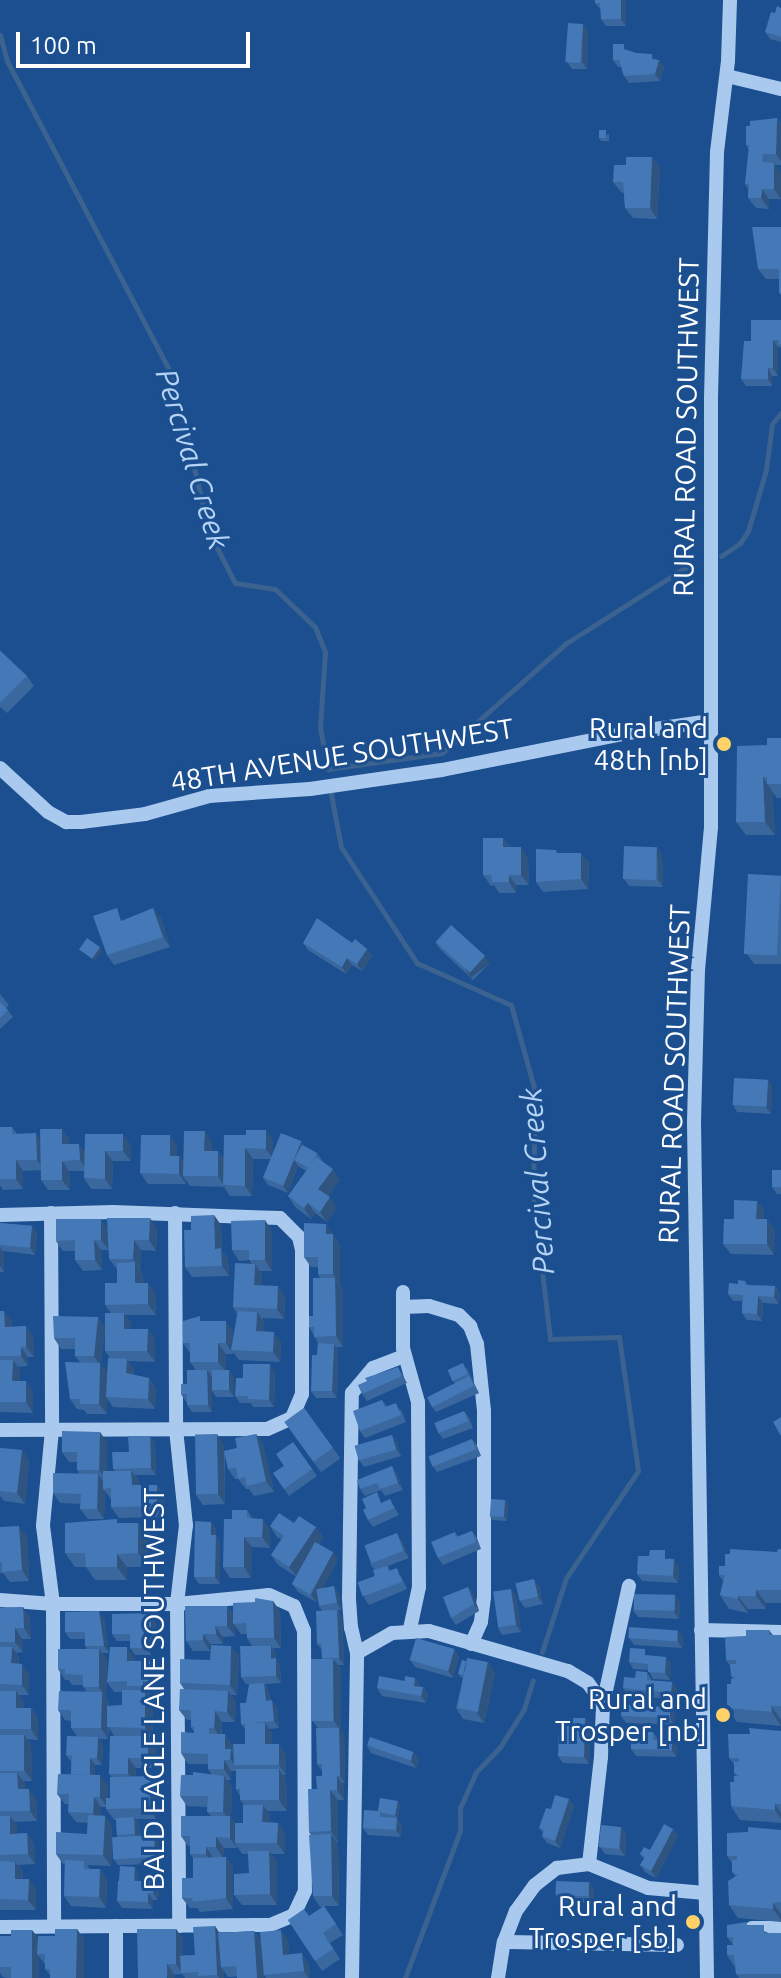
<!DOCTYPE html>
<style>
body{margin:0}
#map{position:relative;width:781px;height:1978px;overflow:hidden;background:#1b4f8f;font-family:Ubuntu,sans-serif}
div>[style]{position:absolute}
.stream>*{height:5px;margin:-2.5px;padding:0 2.5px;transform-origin:2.5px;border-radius:2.5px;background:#3c6290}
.minor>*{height:14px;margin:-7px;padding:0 7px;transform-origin:7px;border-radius:7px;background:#a9c9ee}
.wall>*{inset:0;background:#3a679d;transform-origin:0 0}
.shaded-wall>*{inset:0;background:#305480;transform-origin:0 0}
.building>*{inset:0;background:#4478b7;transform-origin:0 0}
.dots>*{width:22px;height:22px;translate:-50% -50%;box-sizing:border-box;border:4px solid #1b4f8f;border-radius:50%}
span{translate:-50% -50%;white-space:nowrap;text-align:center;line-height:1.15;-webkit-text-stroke:6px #1b4f8f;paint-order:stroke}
.street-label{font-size:28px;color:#fff}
.poi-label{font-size:28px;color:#fff}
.right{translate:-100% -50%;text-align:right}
.water-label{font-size:30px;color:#b5d3f5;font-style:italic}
.scale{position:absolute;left:16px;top:32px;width:234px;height:36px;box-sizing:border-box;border:4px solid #fff;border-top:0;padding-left:10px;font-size:24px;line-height:28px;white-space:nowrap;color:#fff;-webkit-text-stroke:6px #1b4f8f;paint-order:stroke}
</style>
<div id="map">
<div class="stream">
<i style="left:0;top:35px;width:27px;rotate:75deg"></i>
<i style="left:7px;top:61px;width:357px;rotate:62.3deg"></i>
<i style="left:173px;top:377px;width:159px;rotate:76.9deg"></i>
<i style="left:209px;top:532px;width:57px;rotate:63deg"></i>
<i style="left:235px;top:583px;width:40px;rotate:8.5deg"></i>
<i style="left:275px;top:589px;width:55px;rotate:43.5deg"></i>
<i style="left:315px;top:627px;width:27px;rotate:68deg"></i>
<i style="left:325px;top:652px;width:76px;rotate:93.8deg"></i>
<i style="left:320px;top:728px;width:42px;rotate:79deg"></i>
<i style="left:328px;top:769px;width:115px;rotate:-8deg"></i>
<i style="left:442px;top:753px;width:164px;rotate:-41.5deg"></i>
<i style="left:565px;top:644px;width:147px;rotate:-32.5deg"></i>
<i style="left:721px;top:556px;width:23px;rotate:-34deg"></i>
<i style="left:740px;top:543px;width:14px;rotate:-56deg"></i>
<i style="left:748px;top:531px;width:64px;rotate:-73.6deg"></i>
<i style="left:766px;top:470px;width:46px;rotate:-82.6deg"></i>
<i style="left:772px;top:424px;width:14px;rotate:-51deg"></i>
<i style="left:331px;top:794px;width:54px;rotate:79.3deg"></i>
<i style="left:341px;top:847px;width:139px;rotate:56.8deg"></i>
<i style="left:417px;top:963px;width:103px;rotate:24.1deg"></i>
<i style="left:511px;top:1005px;width:89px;rotate:74.4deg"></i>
<i style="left:535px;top:1091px;width:105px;rotate:91.1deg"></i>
<i style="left:533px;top:1196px;width:144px;rotate:83.2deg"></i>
<i style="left:550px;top:1339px;width:69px;rotate:-1.7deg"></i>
<i style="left:619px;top:1337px;width:135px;rotate:81.9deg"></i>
<i style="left:638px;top:1471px;width:129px;rotate:123.9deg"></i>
<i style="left:566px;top:1578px;width:78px;rotate:108deg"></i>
<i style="left:405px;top:1978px;width:157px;rotate:-69.5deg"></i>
<i style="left:460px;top:1831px;width:23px;rotate:-90deg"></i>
<i style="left:460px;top:1808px;width:39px;rotate:-66deg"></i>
<i style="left:476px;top:1772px;width:35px;rotate:-46deg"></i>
<i style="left:500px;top:1747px;width:45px;rotate:-57.7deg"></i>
<i style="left:524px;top:1709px;width:30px;rotate:-73deg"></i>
</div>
<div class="minor">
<i style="left:727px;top:76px;width:56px;rotate:13.5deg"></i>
<i style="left:0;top:768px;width:65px;rotate:42.5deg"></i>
<i style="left:48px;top:812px;width:21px;rotate:29deg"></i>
<i style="left:66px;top:822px;width:15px"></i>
<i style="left:81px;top:822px;width:64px;rotate:-7.1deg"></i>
<i style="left:145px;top:814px;width:66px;rotate:-15.7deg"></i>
<i style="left:209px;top:796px;width:101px;rotate:-4deg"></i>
<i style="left:310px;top:789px;width:133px;rotate:-8.2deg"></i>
<i style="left:442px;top:770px;width:190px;rotate:-11.3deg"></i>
<i style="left:628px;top:733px;width:83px;rotate:-8.3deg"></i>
<i style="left:51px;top:1213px;width:217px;rotate:89.7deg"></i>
<i style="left:52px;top:1430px;width:96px;rotate:95.4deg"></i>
<i style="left:43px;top:1526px;width:79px;rotate:82.7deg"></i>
<i style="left:53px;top:1604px;width:322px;rotate:89.8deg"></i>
<i style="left:175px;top:1213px;width:216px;rotate:89.7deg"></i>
<i style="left:176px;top:1429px;width:97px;rotate:84.1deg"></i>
<i style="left:186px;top:1525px;width:80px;rotate:96.5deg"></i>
<i style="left:177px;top:1604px;width:322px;rotate:89.6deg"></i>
<i style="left:0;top:1215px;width:113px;rotate:-1.5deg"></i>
<i style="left:113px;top:1212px;width:167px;rotate:2.1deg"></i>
<i style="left:280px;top:1218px;width:27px;rotate:45deg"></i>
<i style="left:299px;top:1237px;width:13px;rotate:77deg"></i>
<i style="left:302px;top:1250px;width:144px;rotate:90deg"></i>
<i style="left:302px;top:1394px;width:26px;rotate:113deg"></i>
<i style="left:292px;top:1418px;width:27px;rotate:156deg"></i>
<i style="left:267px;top:1429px;width:267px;rotate:179.8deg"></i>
<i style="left:403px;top:1292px;width:56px;rotate:90deg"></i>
<i style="left:403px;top:1348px;width:56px;rotate:74.5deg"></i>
<i style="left:418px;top:1402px;width:185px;rotate:89.7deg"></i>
<i style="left:419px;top:1587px;width:43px;rotate:102.1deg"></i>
<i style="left:403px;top:1307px;width:26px;rotate:-2deg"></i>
<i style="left:429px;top:1306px;width:31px;rotate:17deg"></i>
<i style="left:459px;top:1315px;width:16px;rotate:45deg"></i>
<i style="left:470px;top:1326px;width:19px;rotate:69deg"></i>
<i style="left:477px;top:1344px;width:67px;rotate:84deg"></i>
<i style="left:484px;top:1411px;width:186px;rotate:90deg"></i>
<i style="left:484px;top:1597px;width:25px;rotate:97deg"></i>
<i style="left:481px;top:1622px;width:24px;rotate:114deg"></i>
<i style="left:0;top:1600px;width:53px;rotate:4.3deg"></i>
<i style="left:53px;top:1604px;width:124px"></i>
<i style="left:177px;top:1604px;width:92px;rotate:-5.6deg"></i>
<i style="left:269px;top:1595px;width:27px;rotate:24deg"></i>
<i style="left:294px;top:1606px;width:27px;rotate:68deg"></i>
<i style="left:304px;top:1631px;width:260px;rotate:89.8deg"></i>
<i style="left:305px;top:1891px;width:26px;rotate:115deg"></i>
<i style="left:294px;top:1915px;width:26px;rotate:157deg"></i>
<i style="left:270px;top:1925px;width:270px;rotate:179.6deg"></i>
<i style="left:701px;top:1630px;width:80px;rotate:1.4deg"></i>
<i style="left:357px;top:1653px;width:40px;rotate:-29.7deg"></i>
<i style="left:392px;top:1633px;width:37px;rotate:-3deg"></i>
<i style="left:429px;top:1631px;width:145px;rotate:16.1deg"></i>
<i style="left:568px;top:1671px;width:23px;rotate:31deg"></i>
<i style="left:588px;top:1683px;width:26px;rotate:54deg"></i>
<i style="left:589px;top:1864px;width:108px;rotate:-83.6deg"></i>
<i style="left:601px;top:1757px;width:53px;rotate:-87.8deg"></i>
<i style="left:603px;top:1704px;width:121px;rotate:-77.6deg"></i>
<i style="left:752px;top:1928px;width:29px"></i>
<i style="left:504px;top:1942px;width:173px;rotate:1deg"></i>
<i style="left:116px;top:1978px;width:52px;rotate:-90deg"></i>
<i style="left:352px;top:1978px;width:325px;rotate:-89.1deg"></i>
<i style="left:357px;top:1653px;width:26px;rotate:-103deg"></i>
<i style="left:351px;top:1628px;width:31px;rotate:-94deg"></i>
<i style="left:349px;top:1597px;width:204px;rotate:-89.2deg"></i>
<i style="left:352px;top:1393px;width:33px;rotate:-50deg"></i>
<i style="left:373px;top:1368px;width:34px;rotate:-21deg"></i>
<i style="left:498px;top:1978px;width:36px;rotate:-81deg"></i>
<i style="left:504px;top:1942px;width:33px;rotate:-69deg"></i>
<i style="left:516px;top:1911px;width:32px;rotate:-54deg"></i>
<i style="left:535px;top:1885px;width:28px;rotate:-38deg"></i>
<i style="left:557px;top:1868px;width:32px;rotate:-7deg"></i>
<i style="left:589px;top:1864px;width:64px;rotate:22.1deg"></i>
<i style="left:648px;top:1888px;width:57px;rotate:5deg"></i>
<i style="left:707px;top:1978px;width:856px;rotate:-90.87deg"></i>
<i style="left:694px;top:1122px;width:152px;rotate:-88.5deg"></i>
<i style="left:698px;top:970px;width:144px;rotate:-84.8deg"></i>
<i style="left:711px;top:827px;width:429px;rotate:-90deg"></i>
<i style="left:711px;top:398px;width:246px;rotate:-88.6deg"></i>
<i style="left:717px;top:152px;width:92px;rotate:-83.1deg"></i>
<i style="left:728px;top:61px;width:61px;rotate:-88.1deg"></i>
</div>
<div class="wall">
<i style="clip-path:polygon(626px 0,626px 26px,606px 26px,601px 19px,601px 10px,595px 3px)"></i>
<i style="clip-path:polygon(781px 8px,781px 42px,770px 39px,765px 32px,775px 13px)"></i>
<i style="clip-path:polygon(583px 24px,588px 31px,587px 69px,572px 69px,567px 62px)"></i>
<i style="clip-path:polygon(629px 51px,659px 60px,664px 67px,660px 81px,629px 83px,624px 76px,621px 67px,618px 67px,613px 60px)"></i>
<i style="clip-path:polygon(777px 118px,781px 124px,781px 165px,775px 165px,781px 173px,781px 199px,769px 199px,769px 209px,756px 208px,748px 198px,748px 189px,745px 184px,749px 150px,746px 145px,750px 126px)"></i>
<i style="clip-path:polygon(609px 134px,609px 141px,601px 141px,599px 138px)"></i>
<i style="clip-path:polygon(652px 157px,660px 168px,657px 219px,633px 218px,625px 208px,624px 193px,621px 192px,613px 182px,626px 165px)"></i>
<i style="clip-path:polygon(781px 227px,781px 295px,779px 293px,779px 279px,766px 279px,758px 269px)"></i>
<i style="clip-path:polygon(781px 320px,781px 347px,778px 347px,778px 376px,772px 376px,772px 386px,746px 386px,741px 379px,751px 341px)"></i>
<i style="clip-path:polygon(0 650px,27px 676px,34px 686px,7px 713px,0 707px)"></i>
<i style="clip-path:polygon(781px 738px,781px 798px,777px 798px,772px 791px,775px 835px,746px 835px,736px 822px,767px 745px)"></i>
<i style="clip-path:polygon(503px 838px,510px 847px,528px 858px,529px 885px,516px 885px,516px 893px,499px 893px,494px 885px,491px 886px,483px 875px)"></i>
<i style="clip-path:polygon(556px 850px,558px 853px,581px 853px,589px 863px,588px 889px,543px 892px,536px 882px)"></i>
<i style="clip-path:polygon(662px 854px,663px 887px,629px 886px,624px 879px)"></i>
<i style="clip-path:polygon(781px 876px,781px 964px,754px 964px,747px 954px)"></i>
<i style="clip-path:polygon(161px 918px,170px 947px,114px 965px,107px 955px,124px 920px)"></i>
<i style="clip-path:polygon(435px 942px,490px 963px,473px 980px,440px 949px)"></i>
<i style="clip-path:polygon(303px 943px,352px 943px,367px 949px,372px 956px,362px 971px,352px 965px,346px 974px,308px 950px)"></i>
<i style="clip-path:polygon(0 994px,9px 1005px,6px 1008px,13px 1017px,0 1029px)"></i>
<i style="clip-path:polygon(768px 1080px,772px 1087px,771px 1114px,737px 1112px,733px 1105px)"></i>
<i style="clip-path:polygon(0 1127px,12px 1127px,17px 1134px,40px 1140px,62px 1129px,69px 1140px,69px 1144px,84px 1151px,131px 1145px,131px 1161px,113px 1161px,112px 1189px,91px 1189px,84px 1178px,84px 1171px,69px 1171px,70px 1190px,48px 1190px,41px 1180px,41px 1170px,23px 1171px,23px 1189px,3px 1190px,0 1185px)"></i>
<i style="clip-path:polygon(224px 1135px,273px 1140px,273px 1153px,301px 1141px,304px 1146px,317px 1153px,322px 1160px,322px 1161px,340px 1180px,328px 1196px,337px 1208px,327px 1222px,315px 1213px,311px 1219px,295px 1207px,288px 1196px,306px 1171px,298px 1166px,288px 1193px,268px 1185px,263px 1178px,271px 1159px,253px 1159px,252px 1196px,230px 1196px,224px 1187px,190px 1186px,186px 1180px,186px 1184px,148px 1184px,140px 1173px,177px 1146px,177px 1156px,179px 1156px,183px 1161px,212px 1142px,212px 1151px,218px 1151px,224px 1159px)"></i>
<i style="clip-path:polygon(781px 1170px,781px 1194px,777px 1194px,772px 1187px)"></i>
<i style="clip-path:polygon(757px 1201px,764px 1211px,764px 1219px,775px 1230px,774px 1255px,731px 1254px,723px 1244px,734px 1219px)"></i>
<i style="clip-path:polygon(0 1223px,32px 1226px,37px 1234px,35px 1255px,3px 1251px,4px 1272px,0 1272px)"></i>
<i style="clip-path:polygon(326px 1224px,340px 1245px,340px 1285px,343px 1289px,343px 1347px,336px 1347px,338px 1351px,337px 1398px,316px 1398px,311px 1391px,317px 1355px,318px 1343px,309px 1327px,313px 1316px,320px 1278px,318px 1274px,318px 1267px,311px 1267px,304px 1257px)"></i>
<i style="clip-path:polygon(221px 1225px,222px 1250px,228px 1259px,229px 1276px,192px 1277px,185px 1267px,191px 1230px)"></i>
<i style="clip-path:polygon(108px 1228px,157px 1229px,156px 1251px,141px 1250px,140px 1270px,142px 1273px,143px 1283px,155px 1293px,156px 1315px,125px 1315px,131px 1324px,131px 1329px,148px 1329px,155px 1340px,155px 1362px,128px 1361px,134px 1370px,134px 1375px,149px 1378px,156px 1389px,155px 1409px,113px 1407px,107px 1398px,107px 1414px,87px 1414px,84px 1410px,77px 1409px,70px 1399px,80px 1362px,75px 1356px,75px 1349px,61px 1349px,54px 1338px,98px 1317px,105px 1328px,101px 1364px,107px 1373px,110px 1358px,105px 1351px,111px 1313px,105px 1305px,117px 1283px,117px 1269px,109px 1259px,109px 1250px,101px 1250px,102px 1270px,83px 1271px,75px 1260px,75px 1251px,63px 1251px,56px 1241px)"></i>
<i style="clip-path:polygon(272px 1231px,272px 1271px,259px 1271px,262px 1274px,261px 1286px,285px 1297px,284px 1319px,262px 1318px,264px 1322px,264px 1331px,281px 1342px,280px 1362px,239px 1360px,233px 1352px,233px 1354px,226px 1354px,226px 1370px,229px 1370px,234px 1377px,234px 1397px,216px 1397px,212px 1391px,212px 1412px,192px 1412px,187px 1405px,187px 1402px,186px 1402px,181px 1394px,196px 1370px,190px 1362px,190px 1353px,183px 1343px,203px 1321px,233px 1332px,233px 1341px,237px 1314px,233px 1307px,252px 1264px,249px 1260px,239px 1261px,232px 1250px)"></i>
<i style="clip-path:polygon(745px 1281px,748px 1285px,775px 1286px,780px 1293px,779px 1304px,763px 1303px,762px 1321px,747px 1320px,742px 1313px,742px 1301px,733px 1301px,728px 1294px,738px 1284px)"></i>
<i style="clip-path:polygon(0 1311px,12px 1321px,12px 1327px,26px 1326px,33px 1337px,34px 1357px,28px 1357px,28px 1366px,17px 1367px,20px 1370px,20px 1381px,26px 1381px,33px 1392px,33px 1413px,0 1412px)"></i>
<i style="clip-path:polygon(398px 1367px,407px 1383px,367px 1401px,362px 1394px)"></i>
<i style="clip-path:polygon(466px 1367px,479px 1393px,436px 1412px,431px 1405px,455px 1383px,452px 1380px)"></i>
<i style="clip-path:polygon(275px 1372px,274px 1407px,253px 1407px,251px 1403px,240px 1403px,235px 1396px,243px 1378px)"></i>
<i style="clip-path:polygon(382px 1400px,387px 1407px,401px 1410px,406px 1422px,365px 1438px,360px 1431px)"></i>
<i style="left:304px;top:1408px;width:62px;height:24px;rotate:54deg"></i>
<i style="clip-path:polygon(464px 1411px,469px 1418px,473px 1428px,443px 1439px,438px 1432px)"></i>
<i style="clip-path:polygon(256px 1434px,263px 1444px,274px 1492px,254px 1496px,249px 1489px,246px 1489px,238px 1479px,235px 1479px,228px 1469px,225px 1454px,225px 1504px,203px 1505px,196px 1495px,224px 1445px,224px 1451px,237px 1448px)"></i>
<i style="clip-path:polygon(150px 1436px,155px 1443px,156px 1475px,135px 1475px,139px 1481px,139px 1485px,157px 1485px,164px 1495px,165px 1517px,119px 1518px,111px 1507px,111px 1499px,105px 1491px,104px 1519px,88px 1519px,80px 1509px,81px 1504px,60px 1503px,53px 1493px,79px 1473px,77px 1470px,77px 1462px,69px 1462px,62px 1452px,107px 1442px,107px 1471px,115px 1471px,113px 1469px,129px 1452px)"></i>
<i style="clip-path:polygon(472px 1439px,477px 1446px,481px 1456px,437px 1472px,432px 1465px)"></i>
<i style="clip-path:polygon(293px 1442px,317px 1476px,289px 1496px,273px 1473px,284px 1466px)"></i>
<i style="clip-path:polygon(397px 1442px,401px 1456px,364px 1467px,359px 1460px)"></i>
<i style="clip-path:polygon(0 1448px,22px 1450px,29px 1461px,25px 1504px,4px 1501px,0 1496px)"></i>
<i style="clip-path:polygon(392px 1466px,397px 1474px,403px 1490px,385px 1496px,381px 1490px,365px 1496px,360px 1489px)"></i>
<i style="clip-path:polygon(390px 1499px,399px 1515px,373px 1527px,368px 1520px)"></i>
<i style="clip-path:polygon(505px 1500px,508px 1504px,507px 1521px,492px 1520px,490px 1516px)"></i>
<i style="clip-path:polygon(247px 1510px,252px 1518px,270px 1529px,270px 1548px,252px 1547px,251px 1578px,230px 1578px,223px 1567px,232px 1519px)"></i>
<i style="clip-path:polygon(211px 1522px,216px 1529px,216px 1536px,220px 1542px,220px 1584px,199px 1584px,194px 1577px)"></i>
<i style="clip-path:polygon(120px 1523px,138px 1523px,148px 1536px,148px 1567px,127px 1567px,127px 1580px,95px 1580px,86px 1567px,75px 1567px,65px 1553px)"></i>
<i style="clip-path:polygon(294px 1523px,316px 1527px,323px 1537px,319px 1544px,338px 1559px,323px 1588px,339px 1593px,341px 1610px,338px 1610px,342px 1617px,344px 1665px,338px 1665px,341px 1669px,341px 1731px,344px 1735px,345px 1783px,342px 1783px,344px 1786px,344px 1800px,338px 1800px,338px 1842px,336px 1842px,338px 1844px,339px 1906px,324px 1906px,343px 1935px,330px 1943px,340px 1959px,322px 1971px,288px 1920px,309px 1916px,323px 1907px,320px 1907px,313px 1896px,311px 1835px,309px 1832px,317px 1789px,322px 1776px,322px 1771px,317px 1764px,318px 1728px,313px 1721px,322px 1659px,322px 1650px,317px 1644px,322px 1611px,319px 1606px,318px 1598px,316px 1602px,298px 1592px,293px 1585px,297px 1577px,278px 1565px,271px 1555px,281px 1539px,277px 1537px,270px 1526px)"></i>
<i style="clip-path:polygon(0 1527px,27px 1536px,29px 1581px,10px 1582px,3px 1573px,0 1573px)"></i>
<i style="clip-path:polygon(472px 1531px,477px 1538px,481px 1549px,443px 1565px,438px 1558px,455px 1532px,458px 1537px)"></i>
<i style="clip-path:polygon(402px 1540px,409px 1558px,388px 1566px,390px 1571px,401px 1576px,407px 1589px,369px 1605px,364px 1598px,375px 1577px,375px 1570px,370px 1564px)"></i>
<i style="clip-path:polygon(781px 1549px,781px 1603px,766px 1603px,766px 1609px,748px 1609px,748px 1613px,729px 1609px,720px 1595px,723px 1581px,719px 1575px,725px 1566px,777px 1552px)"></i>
<i style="clip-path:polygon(670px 1558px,679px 1566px,678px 1583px,642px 1581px,637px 1574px)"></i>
<i style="clip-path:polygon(539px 1586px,543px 1604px,525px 1608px,520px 1601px)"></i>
<i style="clip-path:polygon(468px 1587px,473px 1594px,479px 1611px,456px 1625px,451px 1618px)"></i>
<i style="clip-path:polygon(516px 1596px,521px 1632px,502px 1635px,498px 1628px)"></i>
<i style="clip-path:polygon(evenodd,273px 1601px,280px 1612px,281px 1648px,273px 1648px,276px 1653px,276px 1659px,280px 1666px,281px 1683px,265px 1684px,269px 1690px,270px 1700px,277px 1707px,279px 1728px,269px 1729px,272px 1733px,272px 1744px,286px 1754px,286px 1775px,283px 1775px,286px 1780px,287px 1811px,267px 1811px,270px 1815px,270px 1822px,278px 1823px,285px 1833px,285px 1854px,271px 1854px,277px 1861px,277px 1905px,242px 1905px,234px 1895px,249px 1873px,248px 1854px,242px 1854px,237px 1846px,237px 1848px,224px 1848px,223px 1857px,226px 1857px,233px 1867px,233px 1909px,200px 1912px,197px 1908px,190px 1908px,182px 1898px,193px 1878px,193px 1858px,190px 1854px,190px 1846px,188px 1846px,181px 1836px,211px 1816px,207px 1812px,208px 1807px,187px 1806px,180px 1796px,212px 1775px,208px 1769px,208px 1764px,188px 1764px,181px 1753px,194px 1732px,191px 1727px,191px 1720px,187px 1720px,179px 1710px,184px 1689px,180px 1683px,231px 1646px,239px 1656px,237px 1695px,231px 1695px,236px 1701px,235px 1722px,222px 1722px,222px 1734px,225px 1734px,232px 1745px,233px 1753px,245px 1744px,245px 1729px,241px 1724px,246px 1703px,256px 1684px,246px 1684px,241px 1677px,252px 1646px,247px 1638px,247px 1634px,241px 1634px,234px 1625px,235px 1636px,223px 1637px,223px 1644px,210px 1644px,210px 1651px,193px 1651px,186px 1641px,227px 1606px,233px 1614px,273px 1601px,231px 1771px,236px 1771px,236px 1789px,240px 1796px,240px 1800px,244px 1805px,243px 1823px,235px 1824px,231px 1817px,232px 1787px,227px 1780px,231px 1780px,231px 1771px)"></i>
<i style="clip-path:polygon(680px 1602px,679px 1619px,638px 1617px,633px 1610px)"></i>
<i style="clip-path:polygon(23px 1607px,30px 1618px,31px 1639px,22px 1639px,23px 1652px,16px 1653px,19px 1657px,19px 1664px,29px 1674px,29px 1695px,19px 1695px,24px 1702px,24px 1708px,31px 1708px,38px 1718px,38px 1740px,27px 1739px,31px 1745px,32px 1781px,23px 1781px,25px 1783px,25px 1789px,36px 1799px,37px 1821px,14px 1822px,17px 1826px,17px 1834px,27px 1833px,34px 1844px,35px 1864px,18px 1865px,23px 1872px,23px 1879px,36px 1889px,36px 1910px,0 1910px,0 1608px)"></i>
<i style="clip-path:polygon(151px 1613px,156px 1620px,156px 1639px,150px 1639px,151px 1655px,135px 1655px,130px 1648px,130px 1641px,117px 1641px,112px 1634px)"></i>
<i style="clip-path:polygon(evenodd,104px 1618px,109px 1653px,102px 1653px,107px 1660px,106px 1698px,109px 1702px,109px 1706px,122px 1705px,122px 1692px,114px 1692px,107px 1682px,134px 1657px,135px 1661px,152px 1661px,159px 1671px,159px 1692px,150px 1692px,151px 1697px,149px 1697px,152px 1700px,153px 1739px,150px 1739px,156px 1747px,155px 1768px,136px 1768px,136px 1777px,158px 1787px,156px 1819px,136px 1819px,139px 1824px,140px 1836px,159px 1842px,160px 1864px,118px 1865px,113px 1858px,117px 1836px,116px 1820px,114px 1820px,106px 1809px,106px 1807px,101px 1807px,101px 1815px,105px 1816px,112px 1826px,111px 1866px,87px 1865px,90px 1869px,100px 1869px,107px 1880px,106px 1908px,71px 1906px,64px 1896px,65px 1864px,63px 1864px,56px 1854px,87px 1834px,88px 1823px,76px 1822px,68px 1812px,69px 1804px,65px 1804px,57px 1794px,71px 1774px,71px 1762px,66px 1755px,77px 1736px,71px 1728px,71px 1721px,65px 1720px,58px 1710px,86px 1691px,83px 1685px,72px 1685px,69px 1680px,65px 1680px,58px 1669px,87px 1649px,85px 1646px,85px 1639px,70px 1639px,65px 1632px,104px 1618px,109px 1728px,114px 1736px,109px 1774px,112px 1777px,110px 1798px,107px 1798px,108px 1786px,95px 1775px,95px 1765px,102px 1765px,103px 1744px,99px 1739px,108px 1739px,109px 1728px)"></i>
<i style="clip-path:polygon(769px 1630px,773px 1635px,781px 1635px,781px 1726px,737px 1722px,727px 1708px,733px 1679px,731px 1676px,731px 1667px,726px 1660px,746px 1636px)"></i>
<i style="clip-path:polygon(683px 1637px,682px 1648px,634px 1645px,629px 1638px)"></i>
<i style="clip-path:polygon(459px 1656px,453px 1678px,415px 1667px,410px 1660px)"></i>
<i style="clip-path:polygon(650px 1656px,671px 1664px,670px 1680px,653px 1679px,648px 1670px,633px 1669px,629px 1662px)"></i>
<i style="clip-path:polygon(488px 1662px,495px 1673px,484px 1723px,463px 1719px,456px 1708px,463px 1678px,461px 1677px,458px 1674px)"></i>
<i style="clip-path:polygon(647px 1672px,652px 1681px,672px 1682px,677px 1690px,676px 1700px,628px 1695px,623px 1688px,635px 1678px)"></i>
<i style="clip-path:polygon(415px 1678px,420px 1685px,420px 1687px,423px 1687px,428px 1694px,426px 1703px,382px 1696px,377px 1688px)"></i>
<i style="clip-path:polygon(649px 1701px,652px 1707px,670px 1707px,675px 1714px,674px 1725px,626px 1723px,621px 1716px,631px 1705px)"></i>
<i style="clip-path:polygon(585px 1718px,590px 1726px,589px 1764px,563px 1763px,558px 1756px)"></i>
<i style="clip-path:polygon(781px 1731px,781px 1823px,740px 1820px,731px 1806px,736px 1776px,734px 1773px,734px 1764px,729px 1758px)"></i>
<i style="clip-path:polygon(653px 1732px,658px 1739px,677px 1747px,676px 1757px,636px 1756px,631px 1749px,638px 1738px)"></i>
<i style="clip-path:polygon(367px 1746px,419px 1759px,416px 1768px,371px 1753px)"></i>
<i style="clip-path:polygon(569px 1799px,574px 1806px,560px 1848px,547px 1843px,542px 1836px,543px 1833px,539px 1828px,551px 1809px)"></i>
<i style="clip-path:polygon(400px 1804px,397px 1819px,402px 1825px,401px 1837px,368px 1835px,363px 1828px,378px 1810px)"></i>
<i style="clip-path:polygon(621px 1827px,626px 1834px,625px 1856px,605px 1854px,600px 1847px)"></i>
<i style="clip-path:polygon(673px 1829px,678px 1836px,656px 1878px,645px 1872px,640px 1865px,644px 1859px,640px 1854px,650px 1850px)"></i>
<i style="clip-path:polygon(781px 1830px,781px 1922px,738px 1918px,729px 1905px,735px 1876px,732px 1872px,732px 1863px,727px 1856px)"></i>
<i style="clip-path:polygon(138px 1871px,138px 1881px,159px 1888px,158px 1900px,153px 1900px,153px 1909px,122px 1908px,117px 1901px)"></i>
<i style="clip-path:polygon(589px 1882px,594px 1889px,594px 1903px,560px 1902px,556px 1895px)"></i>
<i style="clip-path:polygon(749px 1925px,769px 1933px,781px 1933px,781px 1978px,739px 1978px,736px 1974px,735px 1966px,734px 1966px,727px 1955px,733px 1945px,727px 1937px)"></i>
<i style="clip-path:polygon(215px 1926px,219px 1933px,254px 1931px,261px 1940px,288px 1940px,289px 1954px,309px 1964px,310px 1978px,266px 1978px,264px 1975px,228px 1977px,224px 1971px,224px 1978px,185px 1978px,182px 1974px,138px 1978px,176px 1929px,183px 1939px,183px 1955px,195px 1955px)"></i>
<i style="clip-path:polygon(77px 1929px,84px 1940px,84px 1978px,50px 1978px,50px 1975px,45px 1969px,45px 1964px,39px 1957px,39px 1978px,7px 1978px,3px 1977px,0 1973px,0 1936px,38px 1937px,55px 1936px)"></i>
</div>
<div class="shaded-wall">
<i style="clip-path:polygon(621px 0,626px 0,626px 26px,621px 19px)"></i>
<i style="clip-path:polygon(583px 24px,588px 31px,587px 69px,582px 62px)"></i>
<i style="clip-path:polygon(659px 60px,664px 67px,660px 81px,655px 74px)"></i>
<i style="clip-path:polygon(777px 118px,781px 124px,781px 161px,776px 154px)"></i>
<i style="clip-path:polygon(652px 157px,660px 168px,657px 219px,650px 208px)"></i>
<i style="clip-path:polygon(774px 163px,781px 173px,781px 199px,774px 189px)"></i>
<i style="clip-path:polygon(762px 189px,769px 199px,769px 209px,761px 198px)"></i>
<i style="clip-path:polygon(773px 340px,778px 347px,778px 376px,773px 368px)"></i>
<i style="clip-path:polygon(768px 368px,772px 376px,772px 386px,768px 379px)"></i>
<i style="clip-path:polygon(763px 777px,772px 791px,775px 835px,765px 822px)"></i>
<i style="clip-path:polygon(503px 838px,511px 849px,503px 847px)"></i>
<i style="clip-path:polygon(521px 847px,528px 858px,529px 885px,521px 875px)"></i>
<i style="clip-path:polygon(657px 847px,662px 854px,663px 887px,658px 880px)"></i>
<i style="clip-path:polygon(581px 853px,589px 863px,588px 889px,581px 879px)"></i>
<i style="clip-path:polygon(509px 875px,516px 885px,516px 893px,509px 882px)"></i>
<i style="clip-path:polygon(153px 908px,161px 918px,170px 947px,163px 937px)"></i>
<i style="clip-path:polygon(100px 947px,102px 951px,94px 962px,92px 958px)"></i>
<i style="clip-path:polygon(367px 949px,372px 956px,362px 971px,357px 964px)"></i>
<i style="left:485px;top:956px;width:9px;height:24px;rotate:54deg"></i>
<i style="clip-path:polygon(347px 958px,352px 965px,346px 974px,342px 967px)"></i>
<i style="clip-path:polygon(768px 1080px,772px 1087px,771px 1114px,766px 1107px)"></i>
<i style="clip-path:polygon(62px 1129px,69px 1140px,70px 1154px,62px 1144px)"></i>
<i style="clip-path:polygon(266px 1130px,273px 1140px,273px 1159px,266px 1149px)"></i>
<i style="clip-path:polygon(205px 1131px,212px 1142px,212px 1161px,204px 1151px)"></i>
<i style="clip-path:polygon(36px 1133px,43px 1144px,44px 1170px,37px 1160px)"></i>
<i style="clip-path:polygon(123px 1134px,131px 1145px,131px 1161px,123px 1151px)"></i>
<i style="clip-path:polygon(170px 1135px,177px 1146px,177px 1166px,170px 1156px)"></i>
<i style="clip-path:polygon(301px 1141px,306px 1148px,295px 1161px,298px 1166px,288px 1193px,283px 1186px)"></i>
<i style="clip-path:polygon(79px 1144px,87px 1154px,87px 1171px,80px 1160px)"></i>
<i style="clip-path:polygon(245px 1148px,253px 1159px,252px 1196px,245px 1186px)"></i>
<i style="clip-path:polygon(105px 1151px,113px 1161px,112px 1189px,105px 1179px)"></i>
<i style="clip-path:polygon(218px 1151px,225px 1161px,225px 1187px,218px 1176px)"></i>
<i style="clip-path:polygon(179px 1156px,186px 1166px,183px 1176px,186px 1181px,186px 1184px,179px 1174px)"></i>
<i style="clip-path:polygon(16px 1160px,23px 1171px,23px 1189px,16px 1179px)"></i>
<i style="clip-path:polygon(62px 1161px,69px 1171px,70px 1190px,62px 1180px)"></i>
<i style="clip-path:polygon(333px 1169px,340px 1180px,326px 1200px,318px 1189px)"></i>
<i style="clip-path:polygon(330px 1197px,337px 1208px,327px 1222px,320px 1212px)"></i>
<i style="clip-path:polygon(757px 1201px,764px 1211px,764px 1230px,756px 1219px)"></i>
<i style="clip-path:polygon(308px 1203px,315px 1213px,311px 1219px,304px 1208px)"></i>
<i style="clip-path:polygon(214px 1215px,221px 1225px,222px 1250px,228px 1259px,229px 1276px,222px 1266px,215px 1249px)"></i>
<i style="clip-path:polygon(150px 1218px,157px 1229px,156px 1251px,149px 1240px)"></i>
<i style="clip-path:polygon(101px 1219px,108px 1229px,109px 1250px,101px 1240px)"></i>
<i style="clip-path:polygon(767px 1219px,775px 1230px,774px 1255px,767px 1244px)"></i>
<i style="clip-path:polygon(265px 1220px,272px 1231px,272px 1271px,265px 1260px)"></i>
<i style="clip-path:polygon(326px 1224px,333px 1234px,326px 1234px)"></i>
<i style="clip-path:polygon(32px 1226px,37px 1234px,35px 1255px,30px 1248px)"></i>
<i style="clip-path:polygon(333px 1234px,340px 1245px,340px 1285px,333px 1274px)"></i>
<i style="clip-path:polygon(94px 1240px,101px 1250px,102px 1270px,95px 1260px)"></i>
<i style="clip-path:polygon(134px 1240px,141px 1250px,141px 1270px,133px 1259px)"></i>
<i style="clip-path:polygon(0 1247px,4px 1253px,4px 1272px,0 1266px)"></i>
<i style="clip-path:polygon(135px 1262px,142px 1273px,143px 1293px,135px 1283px)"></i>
<i style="clip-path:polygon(255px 1264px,262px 1274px,261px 1296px,254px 1285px)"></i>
<i style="clip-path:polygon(335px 1278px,343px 1289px,343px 1347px,336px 1336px)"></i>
<i style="clip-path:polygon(148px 1283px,155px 1293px,156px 1315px,148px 1304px)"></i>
<i style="clip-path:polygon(278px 1286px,285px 1297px,284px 1319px,277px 1309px)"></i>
<i style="clip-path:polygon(775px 1286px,780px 1293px,779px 1304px,774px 1297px)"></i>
<i style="clip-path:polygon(758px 1296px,763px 1303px,762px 1321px,757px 1314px)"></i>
<i style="clip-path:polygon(4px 1311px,12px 1321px,12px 1337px,5px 1327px)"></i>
<i style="clip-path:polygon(257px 1312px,264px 1322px,264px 1341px,256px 1331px)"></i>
<i style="clip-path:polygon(124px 1313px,131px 1324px,131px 1339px,124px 1329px)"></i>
<i style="clip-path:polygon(98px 1317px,105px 1328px,101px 1364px,108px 1373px,107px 1414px,99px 1404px,100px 1365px,94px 1356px)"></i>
<i style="clip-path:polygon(226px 1321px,233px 1332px,233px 1350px,231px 1350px,233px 1354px,226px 1343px)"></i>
<i style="clip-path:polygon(26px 1326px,33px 1337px,34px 1357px,26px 1347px)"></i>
<i style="clip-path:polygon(148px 1329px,155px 1340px,155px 1362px,147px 1351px)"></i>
<i style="clip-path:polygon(274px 1332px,281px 1342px,280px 1362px,273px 1352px)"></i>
<i style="clip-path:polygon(218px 1343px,226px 1354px,226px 1372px,218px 1362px)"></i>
<i style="clip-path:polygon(334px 1344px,338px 1351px,337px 1398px,332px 1391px)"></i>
<i style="clip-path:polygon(21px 1347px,28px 1357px,28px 1366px,21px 1356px)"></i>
<i style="clip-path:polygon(127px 1359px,134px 1370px,133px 1384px,126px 1373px)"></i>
<i style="clip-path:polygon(13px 1360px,20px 1370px,20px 1392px,12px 1381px)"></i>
<i style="clip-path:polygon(270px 1364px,275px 1372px,274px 1407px,269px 1400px)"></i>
<i style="clip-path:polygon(207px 1370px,212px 1377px,212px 1412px,208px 1405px)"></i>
<i style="clip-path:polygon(229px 1370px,234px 1377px,234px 1397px,229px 1390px)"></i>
<i style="clip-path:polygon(149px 1378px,156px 1389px,155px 1409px,148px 1399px)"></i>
<i style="clip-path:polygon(26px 1381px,33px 1392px,33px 1413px,26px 1402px)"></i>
<i style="clip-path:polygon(100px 1432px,107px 1442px,107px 1480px,99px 1470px)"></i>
<i style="clip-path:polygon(217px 1434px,224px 1445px,225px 1504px,218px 1494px)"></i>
<i style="clip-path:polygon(256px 1434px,263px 1444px,274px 1492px,266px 1481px)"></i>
<i style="clip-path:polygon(392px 1435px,397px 1442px,401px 1456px,396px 1449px)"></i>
<i style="clip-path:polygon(150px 1436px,155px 1443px,156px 1475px,151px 1468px)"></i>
<i style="clip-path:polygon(22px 1450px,29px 1461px,25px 1504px,17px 1493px)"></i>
<i style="clip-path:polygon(392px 1466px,397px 1474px,403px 1490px,398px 1483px)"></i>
<i style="clip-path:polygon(131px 1471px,139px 1481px,139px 1496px,132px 1485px)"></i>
<i style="clip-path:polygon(98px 1474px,105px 1484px,103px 1489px,105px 1491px,104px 1519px,97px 1509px)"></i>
<i style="clip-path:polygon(157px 1485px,164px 1495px,165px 1517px,157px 1506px)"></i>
<i style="clip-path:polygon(505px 1500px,508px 1504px,507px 1521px,504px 1517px)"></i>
<i style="clip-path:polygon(263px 1519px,270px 1529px,270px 1548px,262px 1537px)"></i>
<i style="clip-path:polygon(211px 1522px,216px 1529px,216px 1536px,220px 1542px,220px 1584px,215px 1577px,211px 1535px)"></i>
<i style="clip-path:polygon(138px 1523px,148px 1536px,148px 1567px,138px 1553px)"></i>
<i style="clip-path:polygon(19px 1526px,27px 1536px,29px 1581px,22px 1570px)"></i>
<i style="clip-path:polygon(316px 1527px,323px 1537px,297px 1577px,289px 1567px)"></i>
<i style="clip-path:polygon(397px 1533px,402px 1540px,409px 1558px,404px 1551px)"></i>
<i style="clip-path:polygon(244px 1537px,252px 1547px,251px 1578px,244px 1567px)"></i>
<i style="clip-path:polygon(333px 1552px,338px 1559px,316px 1602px,311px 1595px)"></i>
<i style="clip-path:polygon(117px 1554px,127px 1567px,127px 1580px,117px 1567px)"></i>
<i style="clip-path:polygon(674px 1559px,679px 1566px,678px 1583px,673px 1576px)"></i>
<i style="clip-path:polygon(534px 1579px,539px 1586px,543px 1604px,538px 1597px)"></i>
<i style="clip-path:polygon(334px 1586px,339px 1593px,341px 1610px,337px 1603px)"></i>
<i style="clip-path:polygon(468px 1587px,473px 1594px,479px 1611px,474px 1604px)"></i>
<i style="clip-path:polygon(511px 1589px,516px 1596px,521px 1632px,516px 1625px)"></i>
<i style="clip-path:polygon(756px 1590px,766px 1603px,766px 1609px,756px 1596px)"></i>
<i style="clip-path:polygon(675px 1595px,680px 1602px,679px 1619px,674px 1612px)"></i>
<i style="clip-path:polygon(738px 1596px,748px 1609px,748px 1613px,738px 1599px)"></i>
<i style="clip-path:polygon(273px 1601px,280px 1612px,281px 1648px,274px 1638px)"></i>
<i style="clip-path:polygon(227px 1606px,234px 1616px,235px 1636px,227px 1626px)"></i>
<i style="clip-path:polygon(23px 1607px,30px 1618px,31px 1639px,24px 1628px)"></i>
<i style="clip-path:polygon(337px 1610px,342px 1617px,344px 1665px,339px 1658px)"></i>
<i style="clip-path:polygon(99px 1611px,104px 1618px,109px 1653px,104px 1646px)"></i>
<i style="clip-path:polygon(151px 1613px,156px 1620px,156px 1639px,151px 1632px)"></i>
<i style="clip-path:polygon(215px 1626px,223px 1637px,223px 1644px,216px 1634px)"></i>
<i style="clip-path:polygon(15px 1628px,22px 1639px,23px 1652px,15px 1642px)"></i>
<i style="clip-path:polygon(678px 1630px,683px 1637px,682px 1648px,677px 1640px)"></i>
<i style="clip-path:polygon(145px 1632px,150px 1639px,151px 1655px,146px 1648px)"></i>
<i style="clip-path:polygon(203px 1634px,210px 1644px,210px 1651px,203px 1640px)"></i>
<i style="clip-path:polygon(231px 1646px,239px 1656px,237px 1695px,230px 1685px)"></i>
<i style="clip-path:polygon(271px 1646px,276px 1653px,276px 1659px,280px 1666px,281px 1683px,276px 1676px,271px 1659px)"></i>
<i style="clip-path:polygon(12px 1647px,19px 1657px,18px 1674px,11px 1663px)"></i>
<i style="clip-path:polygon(127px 1647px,134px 1657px,135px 1672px,127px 1661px)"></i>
<i style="clip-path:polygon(99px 1649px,107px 1660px,106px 1698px,99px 1687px)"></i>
<i style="clip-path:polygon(454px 1649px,459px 1656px,453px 1678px,448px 1671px)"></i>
<i style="clip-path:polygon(666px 1657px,671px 1664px,670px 1680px,665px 1673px)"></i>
<i style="clip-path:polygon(333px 1659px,341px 1669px,341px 1731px,344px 1735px,345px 1783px,340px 1776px,339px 1728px,334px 1721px)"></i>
<i style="clip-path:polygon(152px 1661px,159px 1671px,159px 1692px,152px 1681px)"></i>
<i style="clip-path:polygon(488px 1662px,495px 1673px,484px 1723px,477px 1713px)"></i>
<i style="clip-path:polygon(22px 1664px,29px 1674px,29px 1695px,22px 1685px)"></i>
<i style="clip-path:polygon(415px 1678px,420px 1685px,419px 1693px,414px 1686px)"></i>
<i style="clip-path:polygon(143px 1681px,150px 1692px,151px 1697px,143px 1686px)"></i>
<i style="clip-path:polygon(672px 1682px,677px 1690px,676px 1700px,671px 1693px)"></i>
<i style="clip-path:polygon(264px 1683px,269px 1690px,270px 1708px,266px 1701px)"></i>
<i style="clip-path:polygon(423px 1687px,428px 1694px,426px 1703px,421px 1696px)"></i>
<i style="clip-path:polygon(145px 1690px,152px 1700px,153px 1739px,145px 1728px)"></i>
<i style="clip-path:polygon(16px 1691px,24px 1702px,24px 1718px,16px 1708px)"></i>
<i style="clip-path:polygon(228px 1691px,236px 1701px,235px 1722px,227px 1712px)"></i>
<i style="clip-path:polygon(102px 1692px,109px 1702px,108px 1739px,101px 1728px)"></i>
<i style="clip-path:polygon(272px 1700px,277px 1707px,279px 1728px,274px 1721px)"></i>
<i style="clip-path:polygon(771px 1706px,781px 1720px,781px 1726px,772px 1712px)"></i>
<i style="clip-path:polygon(670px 1707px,675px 1714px,674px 1725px,670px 1718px)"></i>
<i style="clip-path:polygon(31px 1708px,38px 1718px,38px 1740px,31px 1729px)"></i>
<i style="clip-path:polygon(215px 1711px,222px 1722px,221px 1739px,214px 1728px)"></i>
<i style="clip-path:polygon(585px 1718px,590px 1726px,589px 1764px,584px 1757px)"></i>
<i style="clip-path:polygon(265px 1723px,272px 1733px,272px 1755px,265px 1744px)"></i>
<i style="clip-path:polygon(225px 1734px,232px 1745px,232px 1751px,238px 1760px,234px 1765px,225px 1749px)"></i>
<i style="clip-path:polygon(24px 1735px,31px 1745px,32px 1781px,24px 1770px)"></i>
<i style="clip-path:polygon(148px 1736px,156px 1747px,155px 1768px,148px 1758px)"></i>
<i style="clip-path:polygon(98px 1737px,103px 1744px,102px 1765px,97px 1758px)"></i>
<i style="clip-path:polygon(672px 1740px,677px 1747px,676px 1757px,672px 1750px)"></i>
<i style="clip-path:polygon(279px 1744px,286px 1754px,286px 1775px,279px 1765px)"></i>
<i style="clip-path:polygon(414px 1752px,419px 1759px,416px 1768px,411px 1761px)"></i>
<i style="clip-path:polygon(90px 1758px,95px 1765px,95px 1782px,90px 1775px)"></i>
<i style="clip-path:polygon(128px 1758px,136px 1768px,136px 1784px,128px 1774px)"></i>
<i style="clip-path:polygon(224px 1760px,231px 1771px,231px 1780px,224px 1769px)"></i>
<i style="clip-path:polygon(279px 1769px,286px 1780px,287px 1811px,279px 1800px)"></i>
<i style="clip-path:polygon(17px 1773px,25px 1783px,25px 1800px,18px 1789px)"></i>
<i style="clip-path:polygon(100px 1775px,108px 1786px,107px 1807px,100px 1797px)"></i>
<i style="clip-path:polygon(151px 1776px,158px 1787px,156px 1819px,149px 1808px)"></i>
<i style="clip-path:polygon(224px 1776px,232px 1787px,231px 1817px,237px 1827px,235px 1843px,237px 1848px,230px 1838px,230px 1822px,223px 1812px)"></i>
<i style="clip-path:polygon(337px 1776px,344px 1786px,344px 1800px,337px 1790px)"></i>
<i style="clip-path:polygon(29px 1789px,36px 1799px,37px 1821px,30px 1811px)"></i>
<i style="clip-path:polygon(330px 1790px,338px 1800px,338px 1842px,331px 1831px)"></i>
<i style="clip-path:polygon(94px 1797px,101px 1807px,101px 1823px,93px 1813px)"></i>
<i style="clip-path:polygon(569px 1799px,574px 1806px,560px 1848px,555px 1841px)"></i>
<i style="clip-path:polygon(398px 1801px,400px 1804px,398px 1819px,395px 1815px)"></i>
<i style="clip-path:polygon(775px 1804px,781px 1813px,781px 1819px,775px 1810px)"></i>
<i style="clip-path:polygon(263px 1805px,270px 1815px,270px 1833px,262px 1822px)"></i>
<i style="clip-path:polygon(10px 1816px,17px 1826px,18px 1844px,10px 1834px)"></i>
<i style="clip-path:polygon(105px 1816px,112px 1826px,111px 1866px,103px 1855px)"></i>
<i style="clip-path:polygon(134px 1817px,139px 1824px,140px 1841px,135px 1834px)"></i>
<i style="clip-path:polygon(397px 1818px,402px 1825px,401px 1837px,396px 1830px)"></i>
<i style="clip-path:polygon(278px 1823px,285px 1833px,285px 1854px,277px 1843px)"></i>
<i style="clip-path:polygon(621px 1827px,626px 1834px,625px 1856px,620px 1849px)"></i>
<i style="clip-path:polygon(673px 1829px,678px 1836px,656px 1878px,651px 1871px)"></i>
<i style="clip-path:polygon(27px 1833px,34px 1844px,35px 1864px,28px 1854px)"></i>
<i style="clip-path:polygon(331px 1834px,338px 1844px,339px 1906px,332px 1896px)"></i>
<i style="clip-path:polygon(154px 1835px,159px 1842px,160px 1864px,155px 1857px)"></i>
<i style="clip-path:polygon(216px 1837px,224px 1848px,223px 1858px,216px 1847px)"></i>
<i style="clip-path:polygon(206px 1847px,213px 1858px,213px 1864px,206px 1854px)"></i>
<i style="clip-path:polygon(269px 1851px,277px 1861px,277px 1905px,270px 1894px)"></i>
<i style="clip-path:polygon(226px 1857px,233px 1867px,233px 1909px,226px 1898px)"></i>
<i style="clip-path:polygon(15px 1862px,23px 1872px,22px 1889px,15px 1879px)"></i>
<i style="clip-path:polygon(135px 1867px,138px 1871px,137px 1887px,135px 1883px)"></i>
<i style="clip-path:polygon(100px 1869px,107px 1880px,106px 1908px,99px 1897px)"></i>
<i style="clip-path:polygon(29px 1879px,36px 1889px,36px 1910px,28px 1900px)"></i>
<i style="clip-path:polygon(154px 1881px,159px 1888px,158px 1900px,153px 1893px)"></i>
<i style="clip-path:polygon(589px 1882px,594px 1889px,594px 1903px,589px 1896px)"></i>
<i style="clip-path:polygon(148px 1893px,153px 1900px,153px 1909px,148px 1902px)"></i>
<i style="clip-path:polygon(773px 1903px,781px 1914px,781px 1920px,773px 1909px)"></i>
<i style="clip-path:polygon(215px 1926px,222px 1937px,221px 1967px,224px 1971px,224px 1978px,219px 1978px,217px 1975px)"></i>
<i style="clip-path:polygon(77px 1929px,84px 1940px,84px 1978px,76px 1978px)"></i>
<i style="clip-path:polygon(176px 1929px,183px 1939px,183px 1974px,176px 1964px)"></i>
<i style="clip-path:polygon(32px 1930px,40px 1940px,37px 1954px,39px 1957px,39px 1978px,32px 1978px)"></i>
<i style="clip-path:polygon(281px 1930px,288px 1940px,290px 1966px,283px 1955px)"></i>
<i style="clip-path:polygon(254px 1931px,262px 1941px,264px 1978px,257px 1978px)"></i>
<i style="clip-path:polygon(302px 1953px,309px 1964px,310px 1978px,308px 1978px,304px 1971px)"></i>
<i style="clip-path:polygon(167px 1964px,174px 1974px,175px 1978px,168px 1978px)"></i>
</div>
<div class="building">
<i style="clip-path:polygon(595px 0,621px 0,621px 19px,601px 19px,600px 3px,595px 3px)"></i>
<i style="clip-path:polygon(777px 6px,781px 8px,781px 15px,775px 13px)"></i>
<i style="clip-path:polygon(771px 12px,781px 15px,781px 37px,765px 32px)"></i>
<i style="left:568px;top:23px;width:15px;height:39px;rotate:4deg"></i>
<i style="clip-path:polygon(613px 44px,624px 44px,624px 49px,636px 53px,652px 54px,652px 60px,659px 60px,655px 74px,624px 76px,619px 60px,613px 60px)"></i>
<i style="clip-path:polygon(777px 118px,776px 154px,763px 154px,762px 162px,774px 163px,774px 189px,762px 189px,761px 198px,748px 198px,749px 184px,745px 184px,749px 145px,746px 145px,746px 126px,750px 126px,750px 121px)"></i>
<i style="left:599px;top:130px;width:7px;height:8px"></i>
<i style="clip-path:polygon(626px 157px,652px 157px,650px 208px,625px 208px,623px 182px,613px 182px,614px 165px,626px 165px)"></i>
<i style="clip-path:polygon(752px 227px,781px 227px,781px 293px,779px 293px,779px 269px,758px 269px)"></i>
<i style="clip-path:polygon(751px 320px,781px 320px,781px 344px,779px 344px,779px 340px,773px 340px,773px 368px,768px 368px,768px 379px,741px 379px,744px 341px,751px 341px)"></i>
<i style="clip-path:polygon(0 651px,27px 676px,0 703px)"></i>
<i style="clip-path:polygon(767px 738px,781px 738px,781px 784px,767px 784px,767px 777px,763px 777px,765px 822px,736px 822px,737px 746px,767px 745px)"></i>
<i style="clip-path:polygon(483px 838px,503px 838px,503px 847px,521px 847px,521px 875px,509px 875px,509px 882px,492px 882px,491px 875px,483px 875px)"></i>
<i style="left:624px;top:846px;width:33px;height:33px;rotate:2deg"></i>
<i style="clip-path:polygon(536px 849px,556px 850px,556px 853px,581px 853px,581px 879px,536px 882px)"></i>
<i style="left:748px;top:874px;width:33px;height:80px;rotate:3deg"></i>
<i style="clip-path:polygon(117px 908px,121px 921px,153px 908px,163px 937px,107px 955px,93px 916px)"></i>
<i style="clip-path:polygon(317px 918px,352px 943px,355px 939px,367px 949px,357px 964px,347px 958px,342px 967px,303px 943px)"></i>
<i style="left:451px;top:925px;width:46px;height:23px;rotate:42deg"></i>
<i style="left:87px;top:938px;width:16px;height:14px;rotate:35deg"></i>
<i style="clip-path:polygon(0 1002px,8px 1010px,0 1018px)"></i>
<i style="left:734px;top:1078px;width:34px;height:27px;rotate:3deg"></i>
<i style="clip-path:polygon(0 1127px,12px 1127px,12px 1134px,36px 1133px,37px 1160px,16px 1160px,16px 1179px,0 1179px)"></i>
<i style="clip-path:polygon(40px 1129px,62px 1129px,62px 1144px,79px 1144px,80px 1160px,62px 1161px,62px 1180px,41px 1180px)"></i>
<i style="clip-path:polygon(246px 1130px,266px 1130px,266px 1149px,245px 1148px,245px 1186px,223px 1185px,224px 1135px,246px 1135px)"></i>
<i style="clip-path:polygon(184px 1131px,205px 1131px,204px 1151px,218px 1151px,218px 1176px,183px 1176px)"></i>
<i style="left:281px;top:1133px;width:22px;height:48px;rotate:22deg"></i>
<i style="clip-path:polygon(85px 1134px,123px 1134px,123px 1151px,105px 1151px,105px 1179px,84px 1178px)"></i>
<i style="clip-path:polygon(141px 1135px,170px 1135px,170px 1156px,179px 1156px,179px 1174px,140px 1173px)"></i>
<i style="left:302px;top:1145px;width:17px;height:17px;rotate:28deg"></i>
<i style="clip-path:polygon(316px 1157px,333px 1169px,318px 1189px,330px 1197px,320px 1212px,308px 1203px,304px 1208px,288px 1196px)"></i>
<i style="left:772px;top:1170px;width:9px;height:17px"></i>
<i style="clip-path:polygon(734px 1200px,757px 1201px,756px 1219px,767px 1219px,767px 1244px,723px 1244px,724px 1219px,734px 1219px)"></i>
<i style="clip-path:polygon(214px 1215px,215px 1249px,221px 1248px,222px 1266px,185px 1267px,184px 1230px,191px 1230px,191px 1216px)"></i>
<i style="clip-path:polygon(107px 1218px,150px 1218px,149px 1240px,134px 1240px,133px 1259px,109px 1259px)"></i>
<i style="clip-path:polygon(56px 1219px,101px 1219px,101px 1240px,94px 1240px,95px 1260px,75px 1260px,75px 1240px,56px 1241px)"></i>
<i style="clip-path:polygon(265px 1220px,265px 1260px,249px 1260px,249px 1250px,232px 1250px,231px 1221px)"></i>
<i style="left:0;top:1223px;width:32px;height:22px;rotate:5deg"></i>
<i style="clip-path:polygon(304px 1223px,326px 1224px,326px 1234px,333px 1234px,333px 1274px,318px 1274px,318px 1257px,304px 1257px)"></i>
<i style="clip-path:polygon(135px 1262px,135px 1283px,148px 1283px,148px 1304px,105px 1305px,105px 1283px,117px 1283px,117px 1263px)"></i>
<i style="clip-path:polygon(235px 1263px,255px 1264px,254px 1285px,278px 1286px,277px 1309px,233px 1307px)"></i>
<i style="clip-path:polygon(313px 1278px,335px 1278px,336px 1336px,314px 1337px,314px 1327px,309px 1327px,309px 1316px,313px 1316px)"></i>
<i style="clip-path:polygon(738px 1280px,745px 1281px,745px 1285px,775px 1286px,774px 1297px,758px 1296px,757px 1314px,742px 1313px,743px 1295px,728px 1294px,729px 1283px,738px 1284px)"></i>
<i style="clip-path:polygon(0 1311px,4px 1311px,5px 1327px,26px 1326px,26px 1347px,21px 1347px,21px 1356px,0 1356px)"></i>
<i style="clip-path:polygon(238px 1311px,257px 1312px,256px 1331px,274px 1332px,273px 1352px,231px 1350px)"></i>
<i style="clip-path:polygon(105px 1313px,124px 1313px,124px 1329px,148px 1329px,147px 1351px,105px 1351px)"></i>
<i style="clip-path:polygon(53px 1316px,98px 1317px,94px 1356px,75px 1356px,75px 1338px,54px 1338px)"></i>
<i style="clip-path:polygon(200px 1316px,200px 1321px,226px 1321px,226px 1343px,218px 1343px,218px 1362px,190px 1362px,190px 1343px,183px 1343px,183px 1321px)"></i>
<i style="clip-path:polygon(318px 1343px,334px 1344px,332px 1391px,311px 1391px,312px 1355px,317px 1355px)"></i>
<i style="clip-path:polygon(108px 1358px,127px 1359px,126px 1373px,149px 1378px,148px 1399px,106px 1397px)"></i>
<i style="clip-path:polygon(0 1360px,13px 1360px,12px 1381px,26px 1381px,26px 1402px,0 1402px)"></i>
<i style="clip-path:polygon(65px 1362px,100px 1363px,99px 1404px,80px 1404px,80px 1399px,70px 1399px)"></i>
<i style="left:463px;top:1363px;width:12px;height:17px;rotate:66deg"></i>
<i style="clip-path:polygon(243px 1364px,270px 1364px,269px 1400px,248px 1399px,248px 1396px,235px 1396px,236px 1378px,243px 1378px)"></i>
<i style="clip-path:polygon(398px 1367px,402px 1376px,362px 1394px,358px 1385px,367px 1381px,365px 1378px)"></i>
<i style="clip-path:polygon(187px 1370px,207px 1370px,208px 1405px,187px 1405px,187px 1394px,181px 1394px,181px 1384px,187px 1384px)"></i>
<i style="left:212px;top:1370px;width:17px;height:20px"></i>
<i style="left:469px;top:1376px;width:11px;height:47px;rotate:63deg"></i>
<i style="clip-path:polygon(382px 1400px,385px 1407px,396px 1403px,401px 1415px,360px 1431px,353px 1411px)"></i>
<i style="left:304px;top:1408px;width:49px;height:24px;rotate:54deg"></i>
<i style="left:464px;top:1411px;width:11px;height:32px;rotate:68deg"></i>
<i style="clip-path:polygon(781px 1417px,781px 1436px,773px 1422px)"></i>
<i style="clip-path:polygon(62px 1431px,100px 1432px,99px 1470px,77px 1470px,77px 1452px,62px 1452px)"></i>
<i style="left:217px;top:1434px;width:60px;height:22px;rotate:89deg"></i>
<i style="clip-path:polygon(256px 1434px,266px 1481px,247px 1486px,245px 1477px,238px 1479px,236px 1467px,228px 1469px,224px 1451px,237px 1448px,235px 1438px)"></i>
<i style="left:392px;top:1435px;width:15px;height:39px;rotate:74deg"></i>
<i style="clip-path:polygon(128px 1436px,150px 1436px,151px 1468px,113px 1469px,112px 1452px,129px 1452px)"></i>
<i style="left:472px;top:1439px;width:11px;height:47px;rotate:68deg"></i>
<i style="clip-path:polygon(293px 1442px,312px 1469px,284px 1489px,273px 1473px,284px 1466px,276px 1454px)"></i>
<i style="clip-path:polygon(0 1448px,22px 1450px,17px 1493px,0 1491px)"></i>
<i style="clip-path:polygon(392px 1466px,398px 1483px,380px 1489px,377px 1483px,360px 1489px,357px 1480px)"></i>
<i style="clip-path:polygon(103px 1471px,131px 1471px,132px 1485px,157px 1485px,157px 1506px,111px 1507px,111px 1488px,103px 1489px)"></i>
<i style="clip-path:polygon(53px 1473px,98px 1474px,97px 1509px,80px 1509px,81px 1494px,53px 1493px)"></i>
<i style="clip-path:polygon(377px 1492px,381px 1503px,390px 1499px,394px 1508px,368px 1520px,363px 1510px,366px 1508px,362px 1499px)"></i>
<i style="left:491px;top:1499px;width:14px;height:17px;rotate:4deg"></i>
<i style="clip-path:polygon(232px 1510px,247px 1510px,247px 1518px,263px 1519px,262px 1537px,244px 1537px,244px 1567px,223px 1567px,224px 1519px,232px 1519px)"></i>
<i style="clip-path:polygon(279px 1513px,294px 1523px,299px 1516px,316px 1527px,289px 1567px,271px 1555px,284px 1536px,270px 1526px)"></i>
<i style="clip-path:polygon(117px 1519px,117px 1523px,138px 1523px,138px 1553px,117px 1554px,117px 1567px,86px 1567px,85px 1553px,65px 1553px,65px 1523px)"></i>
<i style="clip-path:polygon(195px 1521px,211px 1522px,211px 1535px,216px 1535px,215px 1577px,194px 1577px)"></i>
<i style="clip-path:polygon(19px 1526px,22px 1570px,2px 1572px,2px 1562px,0 1562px,0 1527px)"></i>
<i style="clip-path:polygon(472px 1531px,476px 1542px,438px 1558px,431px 1542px,455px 1532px,456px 1537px)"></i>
<i style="left:397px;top:1533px;width:19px;height:35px;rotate:69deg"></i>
<i style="left:315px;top:1542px;width:21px;height:48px;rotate:29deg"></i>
<i style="clip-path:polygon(730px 1549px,777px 1552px,778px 1549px,781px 1549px,781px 1590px,756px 1590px,756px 1596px,738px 1596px,738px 1599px,720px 1595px,725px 1575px,719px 1575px,719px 1566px,725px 1566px,725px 1554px,730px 1554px)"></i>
<i style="clip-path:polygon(650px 1550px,665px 1550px,665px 1559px,674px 1559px,673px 1576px,637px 1574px,638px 1556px,649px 1556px)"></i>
<i style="clip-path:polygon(387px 1566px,389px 1572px,375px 1577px,373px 1570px)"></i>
<i style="left:397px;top:1568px;width:15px;height:42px;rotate:70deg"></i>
<i style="left:534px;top:1579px;width:18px;height:19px;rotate:77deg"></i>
<i style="left:334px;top:1586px;width:17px;height:18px;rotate:80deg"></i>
<i style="clip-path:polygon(468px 1587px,474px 1604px,451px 1618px,443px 1597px)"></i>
<i style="left:511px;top:1589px;width:36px;height:18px;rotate:82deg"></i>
<i style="left:634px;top:1594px;width:41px;height:16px;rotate:1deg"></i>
<i style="clip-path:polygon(255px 1598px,273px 1601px,274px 1638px,247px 1638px,246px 1623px,233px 1624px,233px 1603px,255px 1602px)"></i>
<i style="clip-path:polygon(185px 1606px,227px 1606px,227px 1626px,215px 1626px,216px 1634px,203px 1634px,203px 1640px,186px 1641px)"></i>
<i style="clip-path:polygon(23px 1607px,24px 1628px,15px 1628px,15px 1642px,0 1642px,0 1608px)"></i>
<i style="clip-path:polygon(337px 1610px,339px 1658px,322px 1658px,321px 1643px,317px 1644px,316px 1611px)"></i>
<i style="clip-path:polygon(99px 1611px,104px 1646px,85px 1646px,85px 1632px,65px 1632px,65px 1612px)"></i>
<i style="clip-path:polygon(151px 1613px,151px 1632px,145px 1632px,146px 1648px,130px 1648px,130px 1634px,112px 1634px,112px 1614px)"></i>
<i style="left:629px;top:1627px;width:49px;height:11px;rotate:4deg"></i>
<i style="clip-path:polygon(746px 1630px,769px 1630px,769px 1635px,781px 1635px,781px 1706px,771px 1706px,772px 1712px,727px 1708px,727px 1684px,731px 1684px,731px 1679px,736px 1678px,731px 1676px,730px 1664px,736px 1664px,736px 1660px,726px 1660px,725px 1637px,746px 1636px)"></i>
<i style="left:416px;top:1638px;width:40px;height:23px;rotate:16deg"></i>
<i style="clip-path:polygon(211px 1645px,231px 1646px,230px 1685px,180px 1683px,180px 1659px,210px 1660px)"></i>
<i style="clip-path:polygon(240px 1646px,271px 1646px,271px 1659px,276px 1658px,276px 1676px,241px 1677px)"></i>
<i style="clip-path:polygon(0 1647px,12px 1647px,11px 1663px,22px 1664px,22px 1685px,0 1684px)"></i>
<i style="clip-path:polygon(110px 1647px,127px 1647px,127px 1661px,152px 1661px,152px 1681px,143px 1681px,143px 1686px,127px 1686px,127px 1681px,107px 1682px)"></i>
<i style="clip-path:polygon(630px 1648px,645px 1649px,645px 1655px,666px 1657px,665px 1673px,648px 1672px,648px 1664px,629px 1662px)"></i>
<i style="clip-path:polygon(58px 1649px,99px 1649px,99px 1687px,83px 1687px,83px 1675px,65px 1674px,65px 1669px,58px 1669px)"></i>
<i style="left:467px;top:1658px;width:21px;height:51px;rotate:11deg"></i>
<i style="left:311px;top:1659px;width:22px;height:62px"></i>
<i style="clip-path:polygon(462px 1660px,466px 1661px,463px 1675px,458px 1674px)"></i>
<i style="clip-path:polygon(636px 1671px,647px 1672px,647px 1680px,672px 1682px,671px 1693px,623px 1688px,624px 1677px,635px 1678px)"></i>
<i style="clip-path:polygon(379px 1676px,405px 1681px,405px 1676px,415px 1678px,414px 1686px,423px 1687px,421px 1696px,377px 1688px)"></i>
<i style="clip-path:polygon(264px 1683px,266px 1701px,272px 1700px,274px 1721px,241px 1724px,240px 1703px,246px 1703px,249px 1684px)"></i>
<i style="clip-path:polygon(180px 1689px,228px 1691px,227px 1712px,215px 1711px,214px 1728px,209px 1728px,209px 1734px,225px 1734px,225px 1749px,231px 1749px,230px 1760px,224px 1760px,224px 1769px,208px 1769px,208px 1754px,181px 1753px,181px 1732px,194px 1733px,194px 1727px,191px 1727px,191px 1710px,179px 1710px)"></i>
<i style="clip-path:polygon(122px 1690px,145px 1690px,145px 1728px,107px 1727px,107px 1706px,122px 1705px)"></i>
<i style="clip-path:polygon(0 1691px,16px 1691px,16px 1708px,31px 1708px,31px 1729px,0 1729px)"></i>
<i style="clip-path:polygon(59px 1691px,102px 1692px,101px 1728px,71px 1728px,71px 1710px,58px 1710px)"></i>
<i style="clip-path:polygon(631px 1700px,649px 1701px,648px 1706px,670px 1707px,670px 1718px,621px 1716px,622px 1704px,631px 1705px)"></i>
<i style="clip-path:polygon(566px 1718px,585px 1718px,584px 1757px,558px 1756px,559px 1728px,566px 1728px)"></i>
<i style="clip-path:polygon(245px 1723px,265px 1723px,265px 1744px,279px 1744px,279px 1765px,234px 1765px,233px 1744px,245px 1744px)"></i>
<i style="clip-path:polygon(316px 1728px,339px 1728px,340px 1776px,322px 1776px,322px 1764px,317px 1764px)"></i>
<i style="clip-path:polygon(749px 1728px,781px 1731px,781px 1804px,775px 1804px,775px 1810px,731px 1806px,730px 1782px,734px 1782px,734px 1776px,740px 1776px,734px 1773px,734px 1762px,739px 1762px,739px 1758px,729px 1758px,728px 1734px,750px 1734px)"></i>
<i style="clip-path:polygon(638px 1732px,653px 1732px,653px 1740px,672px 1740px,672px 1750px,631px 1749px,631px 1738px,638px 1738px)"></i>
<i style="left:0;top:1735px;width:24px;height:36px"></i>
<i style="clip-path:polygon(67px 1736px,98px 1737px,97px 1758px,90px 1758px,90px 1775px,71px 1774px,72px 1756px,66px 1755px)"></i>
<i style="clip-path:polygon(110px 1736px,148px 1736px,148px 1758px,128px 1758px,128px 1774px,109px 1774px)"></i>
<i style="left:370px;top:1737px;width:46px;height:9px;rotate:19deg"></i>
<i style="clip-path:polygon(236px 1769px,279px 1769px,279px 1800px,240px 1800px,240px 1789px,236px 1789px)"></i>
<i style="clip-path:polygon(193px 1772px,224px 1776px,223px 1812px,207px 1812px,208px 1796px,180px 1796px,181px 1775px,193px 1775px)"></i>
<i style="clip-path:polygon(0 1773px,17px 1773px,18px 1789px,29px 1789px,30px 1811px,0 1811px)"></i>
<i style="clip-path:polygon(58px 1774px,100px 1775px,100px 1797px,94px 1797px,93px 1813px,68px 1812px,69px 1794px,57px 1794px)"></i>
<i style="clip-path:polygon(151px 1776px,149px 1808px,106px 1809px,106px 1798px,110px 1798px,110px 1777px)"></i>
<i style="clip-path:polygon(316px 1776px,337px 1776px,337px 1790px,330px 1790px,331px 1831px,309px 1832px,308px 1789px,317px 1789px)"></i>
<i style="clip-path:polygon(555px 1795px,569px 1799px,555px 1841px,542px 1836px,544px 1830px,539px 1828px,546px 1808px,551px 1809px)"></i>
<i style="clip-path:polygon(380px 1798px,398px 1801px,395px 1815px,382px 1813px,380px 1811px,378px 1810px)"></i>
<i style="clip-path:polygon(243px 1805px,263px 1805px,262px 1822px,278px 1823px,277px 1843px,235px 1843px,235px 1823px,243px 1823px)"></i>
<i style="clip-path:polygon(364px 1810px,380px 1811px,380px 1817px,397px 1818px,396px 1830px,363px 1828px)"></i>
<i style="clip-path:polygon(88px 1815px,105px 1816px,103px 1855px,56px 1854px,56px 1832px,87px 1834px)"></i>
<i style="clip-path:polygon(0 1816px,10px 1816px,10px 1834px,27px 1833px,28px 1854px,0 1855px)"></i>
<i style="clip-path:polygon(181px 1816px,230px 1816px,230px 1838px,216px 1837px,216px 1847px,206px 1847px,206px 1854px,190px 1854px,190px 1836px,181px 1836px)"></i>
<i style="left:134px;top:1817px;width:17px;height:18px;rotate:87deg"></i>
<i style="clip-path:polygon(664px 1824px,673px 1829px,651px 1871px,640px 1865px,645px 1857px,640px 1854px,644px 1847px,650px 1850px)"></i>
<i style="left:601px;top:1825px;width:20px;height:22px;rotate:6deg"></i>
<i style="clip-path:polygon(748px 1827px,781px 1830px,781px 1902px,773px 1903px,773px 1909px,729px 1905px,728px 1881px,738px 1875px,732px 1872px,732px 1860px,737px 1860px,737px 1856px,727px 1856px,727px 1833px,748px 1832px)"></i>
<i style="clip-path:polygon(331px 1834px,332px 1896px,313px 1896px,309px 1835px)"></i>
<i style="left:154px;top:1835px;width:22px;height:42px;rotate:87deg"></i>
<i style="clip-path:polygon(248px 1851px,269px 1851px,270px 1894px,234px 1895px,234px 1874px,249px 1873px)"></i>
<i style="clip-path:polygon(226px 1857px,226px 1898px,193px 1902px,192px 1898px,182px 1898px,182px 1878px,193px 1878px,193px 1858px)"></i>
<i style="clip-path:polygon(65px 1860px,84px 1861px,84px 1869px,100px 1869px,99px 1897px,64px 1896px)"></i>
<i style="clip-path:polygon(0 1861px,15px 1862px,15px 1879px,29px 1879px,28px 1900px,0 1899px)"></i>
<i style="left:120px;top:1866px;width:15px;height:15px;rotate:4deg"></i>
<i style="clip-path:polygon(118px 1881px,154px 1881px,153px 1893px,148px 1893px,148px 1902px,117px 1901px)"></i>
<i style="left:556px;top:1881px;width:33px;height:14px;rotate:2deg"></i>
<i style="clip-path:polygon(324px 1906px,336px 1924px,323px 1933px,333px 1949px,315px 1961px,288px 1920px,304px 1909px,309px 1916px)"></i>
<i style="clip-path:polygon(747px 1922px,747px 1925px,764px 1925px,764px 1933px,781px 1933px,781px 1974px,736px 1974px,734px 1955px,727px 1955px,727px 1945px,733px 1945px,733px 1937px,727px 1937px,727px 1925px)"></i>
<i style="clip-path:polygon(215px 1926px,217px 1975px,198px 1976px,198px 1972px,181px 1973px,180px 1956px,195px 1955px,193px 1927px)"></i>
<i style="clip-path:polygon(55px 1929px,77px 1929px,76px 1978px,50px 1978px,50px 1969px,45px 1969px,45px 1954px,37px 1954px,38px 1936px,55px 1936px)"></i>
<i style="clip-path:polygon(137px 1929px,176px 1929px,176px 1964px,167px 1964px,167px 1978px,138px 1978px)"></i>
<i style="clip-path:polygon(11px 1930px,32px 1930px,32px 1978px,11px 1978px,11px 1967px,0 1967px,0 1936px,11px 1936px)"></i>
<i style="clip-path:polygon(281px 1930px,283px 1955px,302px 1953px,304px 1971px,264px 1975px,260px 1932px)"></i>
<i style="clip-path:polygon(254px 1931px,257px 1978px,237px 1978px,236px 1966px,221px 1967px,218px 1933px)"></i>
</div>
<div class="dots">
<i style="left:724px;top:744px;background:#ffd166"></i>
<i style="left:723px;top:1715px;background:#ffd166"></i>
<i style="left:693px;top:1922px;background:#ffd166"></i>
</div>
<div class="street-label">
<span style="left:686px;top:427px;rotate:-89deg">RURAL ROAD SOUTHWEST</span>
<span style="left:342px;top:755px;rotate:-9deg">48TH AVENUE SOUTHWEST</span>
<span style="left:674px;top:1074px;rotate:-88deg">RURAL ROAD SOUTHWEST</span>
<span style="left:154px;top:1689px;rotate:-90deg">BALD EAGLE LANE SOUTHWEST</span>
</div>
<div class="poi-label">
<span class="right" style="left:708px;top:744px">Rural and<br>48th [nb]</span>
<span class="right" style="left:707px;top:1715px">Rural and<br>Trosper [nb]</span>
<span class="right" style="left:677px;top:1922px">Rural and<br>Trosper [sb]</span>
</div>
<div class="water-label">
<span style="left:193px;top:459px;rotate:73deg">Percival Creek</span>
<span style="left:537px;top:1181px;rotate:-94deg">Percival Creek</span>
</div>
<div class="scale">100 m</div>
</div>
